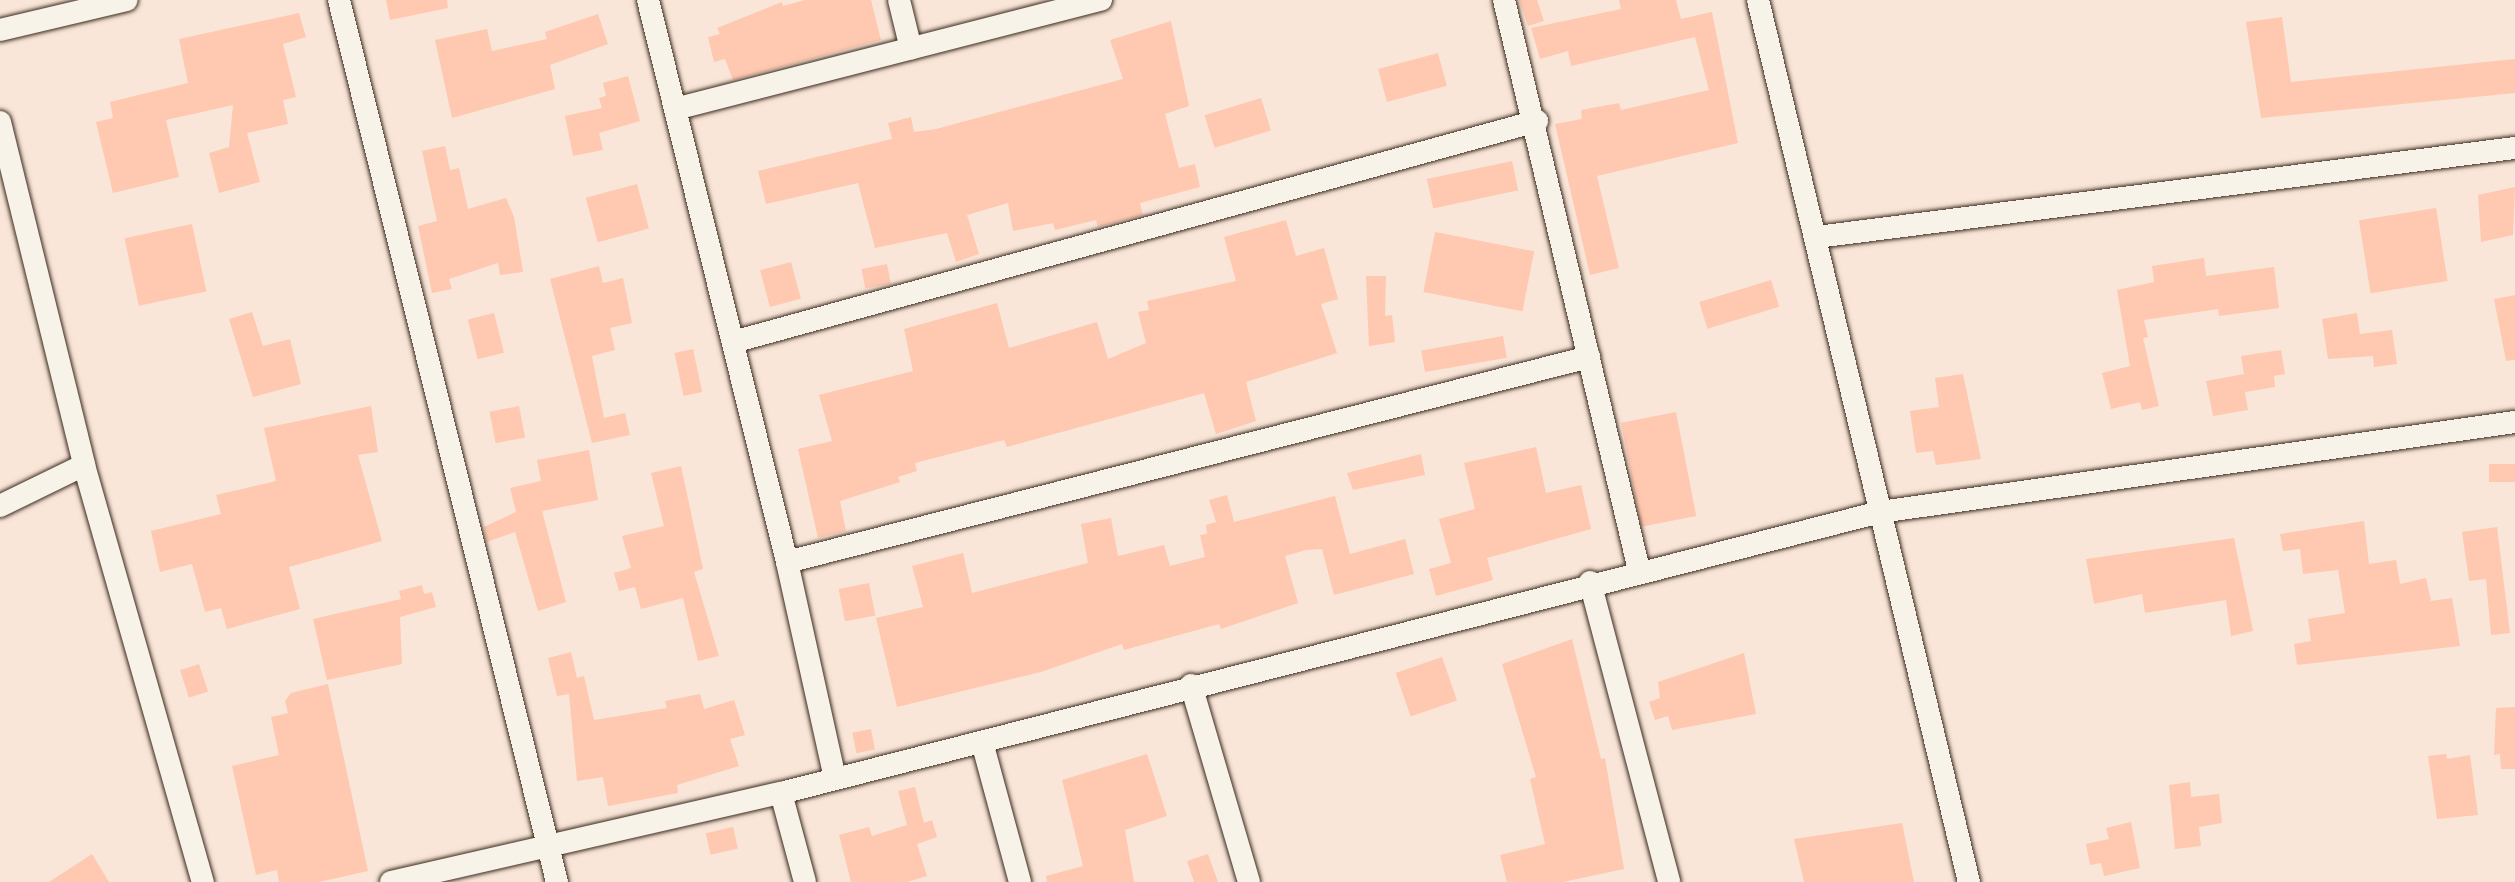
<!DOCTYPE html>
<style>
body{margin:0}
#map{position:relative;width:2515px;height:882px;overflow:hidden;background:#f9e6d8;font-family:"Shantell Sans",sans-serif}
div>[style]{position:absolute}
.building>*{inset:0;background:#ffc8b1;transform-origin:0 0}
.roads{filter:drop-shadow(0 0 2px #3b2a1e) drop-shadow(0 0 2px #3b2a1e)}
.minor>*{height:22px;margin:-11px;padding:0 11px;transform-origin:11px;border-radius:11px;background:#f7f3e8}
span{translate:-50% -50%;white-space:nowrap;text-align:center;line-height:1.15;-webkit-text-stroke:6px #f7f3e8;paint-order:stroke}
</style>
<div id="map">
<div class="building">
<i style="clip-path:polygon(386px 0,447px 0,448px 8px,390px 20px)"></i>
<i style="clip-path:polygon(805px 0,871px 0,881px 40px,733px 80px,725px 59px,714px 62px,708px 37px,720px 34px,717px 28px,782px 2px,783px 6px)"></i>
<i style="clip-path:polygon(1519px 0,1537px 0,1544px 21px,1528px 26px)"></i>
<i style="clip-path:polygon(1619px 0,1676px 0,1681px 19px,1712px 12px,1738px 143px,1597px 176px,1619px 268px,1590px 275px,1555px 124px,1582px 119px,1581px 110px,1619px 103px,1621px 110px,1709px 90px,1695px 37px,1571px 66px,1568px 51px,1540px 59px,1531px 28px,1621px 9px)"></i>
<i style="clip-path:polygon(299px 13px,306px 37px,283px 44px,296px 97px,283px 100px,288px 124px,247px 133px,260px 182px,219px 193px,209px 153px,229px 147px,233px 105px,166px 120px,179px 177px,113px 193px,96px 122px,113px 118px,110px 102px,188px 83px,179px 39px)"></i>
<i style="clip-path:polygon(598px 14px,608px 44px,550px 65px,555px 89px,452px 118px,435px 40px,487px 29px,492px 51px,547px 39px,545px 32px)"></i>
<i style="clip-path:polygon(2282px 17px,2291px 82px,2515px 59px,2515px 93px,2261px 118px,2246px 22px)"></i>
<i style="clip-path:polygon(1171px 21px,1189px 106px,1165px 114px,1179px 168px,1195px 164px,1200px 187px,1140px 203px,1143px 215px,1098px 227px,1096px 220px,1055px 230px,1053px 223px,1013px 231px,1008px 203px,967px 215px,979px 254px,956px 262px,947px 233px,875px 248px,858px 183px,766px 204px,758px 171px,892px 139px,888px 123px,911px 117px,914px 132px,936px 129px,1123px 79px,1110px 40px)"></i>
<i style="left:1438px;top:53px;width:34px;height:62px;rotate:75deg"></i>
<i style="clip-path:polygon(628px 76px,640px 121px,599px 133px,603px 150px,573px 156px,565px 116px,602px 108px,599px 98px,606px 96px,603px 83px)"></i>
<i style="left:1261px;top:98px;width:34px;height:59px;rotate:73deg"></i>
<i style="clip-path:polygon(445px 146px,450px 170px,459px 168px,468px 209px,506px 198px,514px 217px,523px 272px,500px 275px,498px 263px,449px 279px,452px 289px,432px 293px,418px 226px,437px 221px,422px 151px)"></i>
<i style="left:1512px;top:161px;width:30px;height:87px;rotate:78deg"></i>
<i style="left:637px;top:184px;width:46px;height:53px;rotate:75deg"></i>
<i style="clip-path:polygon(2515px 187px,2513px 235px,2481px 242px,2478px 195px)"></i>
<i style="left:2436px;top:208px;width:74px;height:78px;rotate:81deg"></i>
<i style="clip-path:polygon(1286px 220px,1296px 256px,1324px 248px,1338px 299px,1321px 304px,1337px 353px,1246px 382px,1256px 421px,1216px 434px,1204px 393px,1007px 447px,1004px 440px,915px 463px,917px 471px,898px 477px,900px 482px,840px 501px,846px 531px,818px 538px,798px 449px,832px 441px,819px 395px,913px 371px,904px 329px,997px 303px,1009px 348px,1097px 322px,1108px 359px,1146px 343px,1138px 312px,1149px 310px,1147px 301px,1236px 281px,1224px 237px)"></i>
<i style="left:192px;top:224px;width:69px;height:69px;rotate:78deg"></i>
<i style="left:1435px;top:232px;width:101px;height:61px;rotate:11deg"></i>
<i style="clip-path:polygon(2204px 258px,2206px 276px,2274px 267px,2279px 308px,2219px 316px,2218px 309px,2144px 320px,2148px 337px,2143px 338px,2159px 406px,2142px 410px,2140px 402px,2111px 409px,2102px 373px,2130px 366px,2117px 290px,2154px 282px,2152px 266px)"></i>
<i style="left:791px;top:262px;width:38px;height:32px;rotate:75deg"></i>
<i style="left:887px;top:264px;width:20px;height:26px;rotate:79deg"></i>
<i style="clip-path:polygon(599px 266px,603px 283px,623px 278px,632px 323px,610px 328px,615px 350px,592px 356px,604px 418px,625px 413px,630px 435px,592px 443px,550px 279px)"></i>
<i style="clip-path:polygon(1366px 276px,1386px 276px,1385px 316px,1392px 315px,1395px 342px,1369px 346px)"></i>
<i style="left:1771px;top:280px;width:28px;height:75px;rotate:73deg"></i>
<i style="clip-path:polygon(2515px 295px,2515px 360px,2506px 361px,2494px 299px)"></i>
<i style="clip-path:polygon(252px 312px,263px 346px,290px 339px,301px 384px,253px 397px,229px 319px)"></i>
<i style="left:494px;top:313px;width:41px;height:27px;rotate:76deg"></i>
<i style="clip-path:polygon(2357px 313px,2360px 334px,2392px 330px,2397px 364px,2374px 367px,2373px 356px,2328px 359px,2322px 319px)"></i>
<i style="left:1503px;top:336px;width:22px;height:83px;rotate:80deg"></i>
<i style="left:693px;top:349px;width:44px;height:19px;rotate:78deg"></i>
<i style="clip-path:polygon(2281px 350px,2285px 374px,2274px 376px,2275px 387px,2245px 392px,2248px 410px,2213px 416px,2206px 381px,2244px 374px,2241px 356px)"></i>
<i style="clip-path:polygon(1963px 374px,1981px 459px,1936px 465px,1933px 451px,1916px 453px,1910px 411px,1939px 407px,1935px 378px)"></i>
<i style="clip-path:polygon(371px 406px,378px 452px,358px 455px,382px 541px,289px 567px,300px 609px,227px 629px,221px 608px,205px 612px,192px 564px,160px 572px,151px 531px,221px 514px,216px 495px,276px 481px,264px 428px)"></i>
<i style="left:519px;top:406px;width:32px;height:30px;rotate:79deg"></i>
<i style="left:1676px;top:412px;width:106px;height:56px;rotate:79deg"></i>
<i style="clip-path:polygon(1536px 447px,1546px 493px,1581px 485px,1591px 529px,1487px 558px,1493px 580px,1436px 596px,1429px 569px,1451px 563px,1439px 519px,1475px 509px,1464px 463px)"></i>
<i style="clip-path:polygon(589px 450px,598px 500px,542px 511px,566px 602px,538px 611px,515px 532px,487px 542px,484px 527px,516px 512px,510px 488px,541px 481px,537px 460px)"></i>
<i style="clip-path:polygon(1421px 454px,1425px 475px,1353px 490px,1347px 473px)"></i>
<i style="left:2515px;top:464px;width:18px;height:26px;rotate:90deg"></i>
<i style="clip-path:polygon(681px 466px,703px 569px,694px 572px,719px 656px,698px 661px,683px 598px,641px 609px,635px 587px,619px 591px,614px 573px,631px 568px,622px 536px,664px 526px,651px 473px)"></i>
<i style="clip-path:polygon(1227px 495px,1234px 522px,1335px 496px,1350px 554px,1405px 539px,1414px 574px,1334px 595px,1322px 549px,1306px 550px,1285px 556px,1298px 603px,1221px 629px,1219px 624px,1124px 650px,1122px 644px,1041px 672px,897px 707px,876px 618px,923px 607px,912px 566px,963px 553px,972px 593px,1088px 563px,1081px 524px,1111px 518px,1118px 556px,1164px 545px,1170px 566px,1205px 557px,1200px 535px,1207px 534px,1206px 525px,1216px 522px,1209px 500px)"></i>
<i style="clip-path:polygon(2364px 521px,2369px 564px,2396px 560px,2400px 584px,2426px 578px,2431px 601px,2452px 598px,2460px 646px,2297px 665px,2294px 644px,2311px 641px,2308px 619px,2345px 613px,2338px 570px,2303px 574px,2300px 549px,2283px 551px,2280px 534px)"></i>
<i style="clip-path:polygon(2497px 527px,2510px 633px,2491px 635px,2486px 579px,2469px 581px,2462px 532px)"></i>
<i style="clip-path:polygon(2234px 538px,2253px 631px,2231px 636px,2226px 600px,2145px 613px,2142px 594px,2094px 604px,2086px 559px)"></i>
<i style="left:869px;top:583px;width:33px;height:31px;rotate:79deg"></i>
<i style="clip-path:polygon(422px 585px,424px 594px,432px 592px,436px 607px,400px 617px,402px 664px,327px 680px,313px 619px,401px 599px,399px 591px)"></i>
<i style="clip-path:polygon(1572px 639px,1601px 759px,1605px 758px,1624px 869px,1563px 882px,1507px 882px,1500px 855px,1545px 844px,1530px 779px,1536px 777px,1502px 664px)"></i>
<i style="clip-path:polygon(571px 652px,577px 678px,584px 676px,594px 720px,667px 708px,665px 701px,700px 694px,704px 709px,734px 700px,745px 735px,730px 739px,739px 766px,677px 785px,678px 793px,608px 806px,603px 777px,577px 781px,569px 694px,557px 696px,548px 658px)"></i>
<i style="clip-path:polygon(1744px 653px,1756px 714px,1672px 730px,1668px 716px,1655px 720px,1649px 702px,1660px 698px,1658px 682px)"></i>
<i style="left:1442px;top:657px;width:46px;height:49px;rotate:71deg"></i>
<i style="left:199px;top:664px;width:29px;height:20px;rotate:72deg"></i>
<i style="clip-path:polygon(328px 684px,368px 871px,319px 882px,279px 882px,277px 870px,256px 875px,232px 766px,279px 755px,271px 717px,288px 713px,285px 701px,291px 693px)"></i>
<i style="clip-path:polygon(2515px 707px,2515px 769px,2501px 769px,2500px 754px,2494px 755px,2496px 708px)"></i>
<i style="left:871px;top:729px;width:21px;height:19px;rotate:79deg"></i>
<i style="clip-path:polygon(1147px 754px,1167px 816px,1125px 830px,1134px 882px,1047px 882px,1046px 876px,1083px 866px,1062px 780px)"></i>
<i style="clip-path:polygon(2446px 754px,2447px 759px,2470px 755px,2478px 815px,2437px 819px,2428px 756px)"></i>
<i style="clip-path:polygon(2190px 782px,2191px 797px,2219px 794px,2222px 823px,2199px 827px,2201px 846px,2175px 849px,2169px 785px)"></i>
<i style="clip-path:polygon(915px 787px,924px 823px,932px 820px,937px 837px,917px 844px,927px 876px,907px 882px,851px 882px,839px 835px,869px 827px,872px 836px,907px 825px,898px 791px)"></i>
<i style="clip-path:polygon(2131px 822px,2140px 868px,2104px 876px,2101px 863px,2090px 865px,2086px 844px,2109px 839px,2106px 828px)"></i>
<i style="clip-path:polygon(1902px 823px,1914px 882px,1804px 882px,1794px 839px)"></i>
<i style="left:733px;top:827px;width:22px;height:28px;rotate:77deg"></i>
<i style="clip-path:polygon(92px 854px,109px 882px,49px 882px)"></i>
<i style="clip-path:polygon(1208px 854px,1218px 882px,1194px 882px,1187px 861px)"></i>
</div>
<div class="roads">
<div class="minor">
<i style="left:339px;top:0;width:909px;rotate:76.12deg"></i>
<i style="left:648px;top:0;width:579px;rotate:76.11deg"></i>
<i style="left:787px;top:562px;width:222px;rotate:77.5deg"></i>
<i style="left:899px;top:0;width:50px;rotate:76.2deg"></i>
<i style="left:1504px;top:0;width:586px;rotate:76.68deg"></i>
<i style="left:1758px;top:0;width:907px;rotate:76.55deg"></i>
<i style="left:0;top:30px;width:130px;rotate:-13.3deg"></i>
<i style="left:675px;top:109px;width:440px;rotate:-14.4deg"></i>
<i style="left:0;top:122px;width:353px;rotate:76.2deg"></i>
<i style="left:84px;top:465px;width:434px;rotate:74.1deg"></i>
<i style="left:1817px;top:237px;width:704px;rotate:-7.27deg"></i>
<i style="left:733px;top:342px;width:834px;rotate:-15.37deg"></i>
<i style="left:0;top:506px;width:93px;rotate:-26deg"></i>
<i style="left:787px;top:562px;width:828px;rotate:-14.34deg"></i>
<i style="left:1590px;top:582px;width:310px;rotate:75.2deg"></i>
<i style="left:1191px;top:685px;width:205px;rotate:73.6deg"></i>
<i style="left:982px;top:742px;width:145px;rotate:74.8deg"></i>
<i style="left:781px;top:793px;width:92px;rotate:74.9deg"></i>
<i style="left:391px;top:882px;width:400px;rotate:-12.9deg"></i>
<i style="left:781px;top:793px;width:1134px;rotate:-14.34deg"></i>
<i style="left:1880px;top:512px;width:641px;rotate:-8.07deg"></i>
</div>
</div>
</div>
